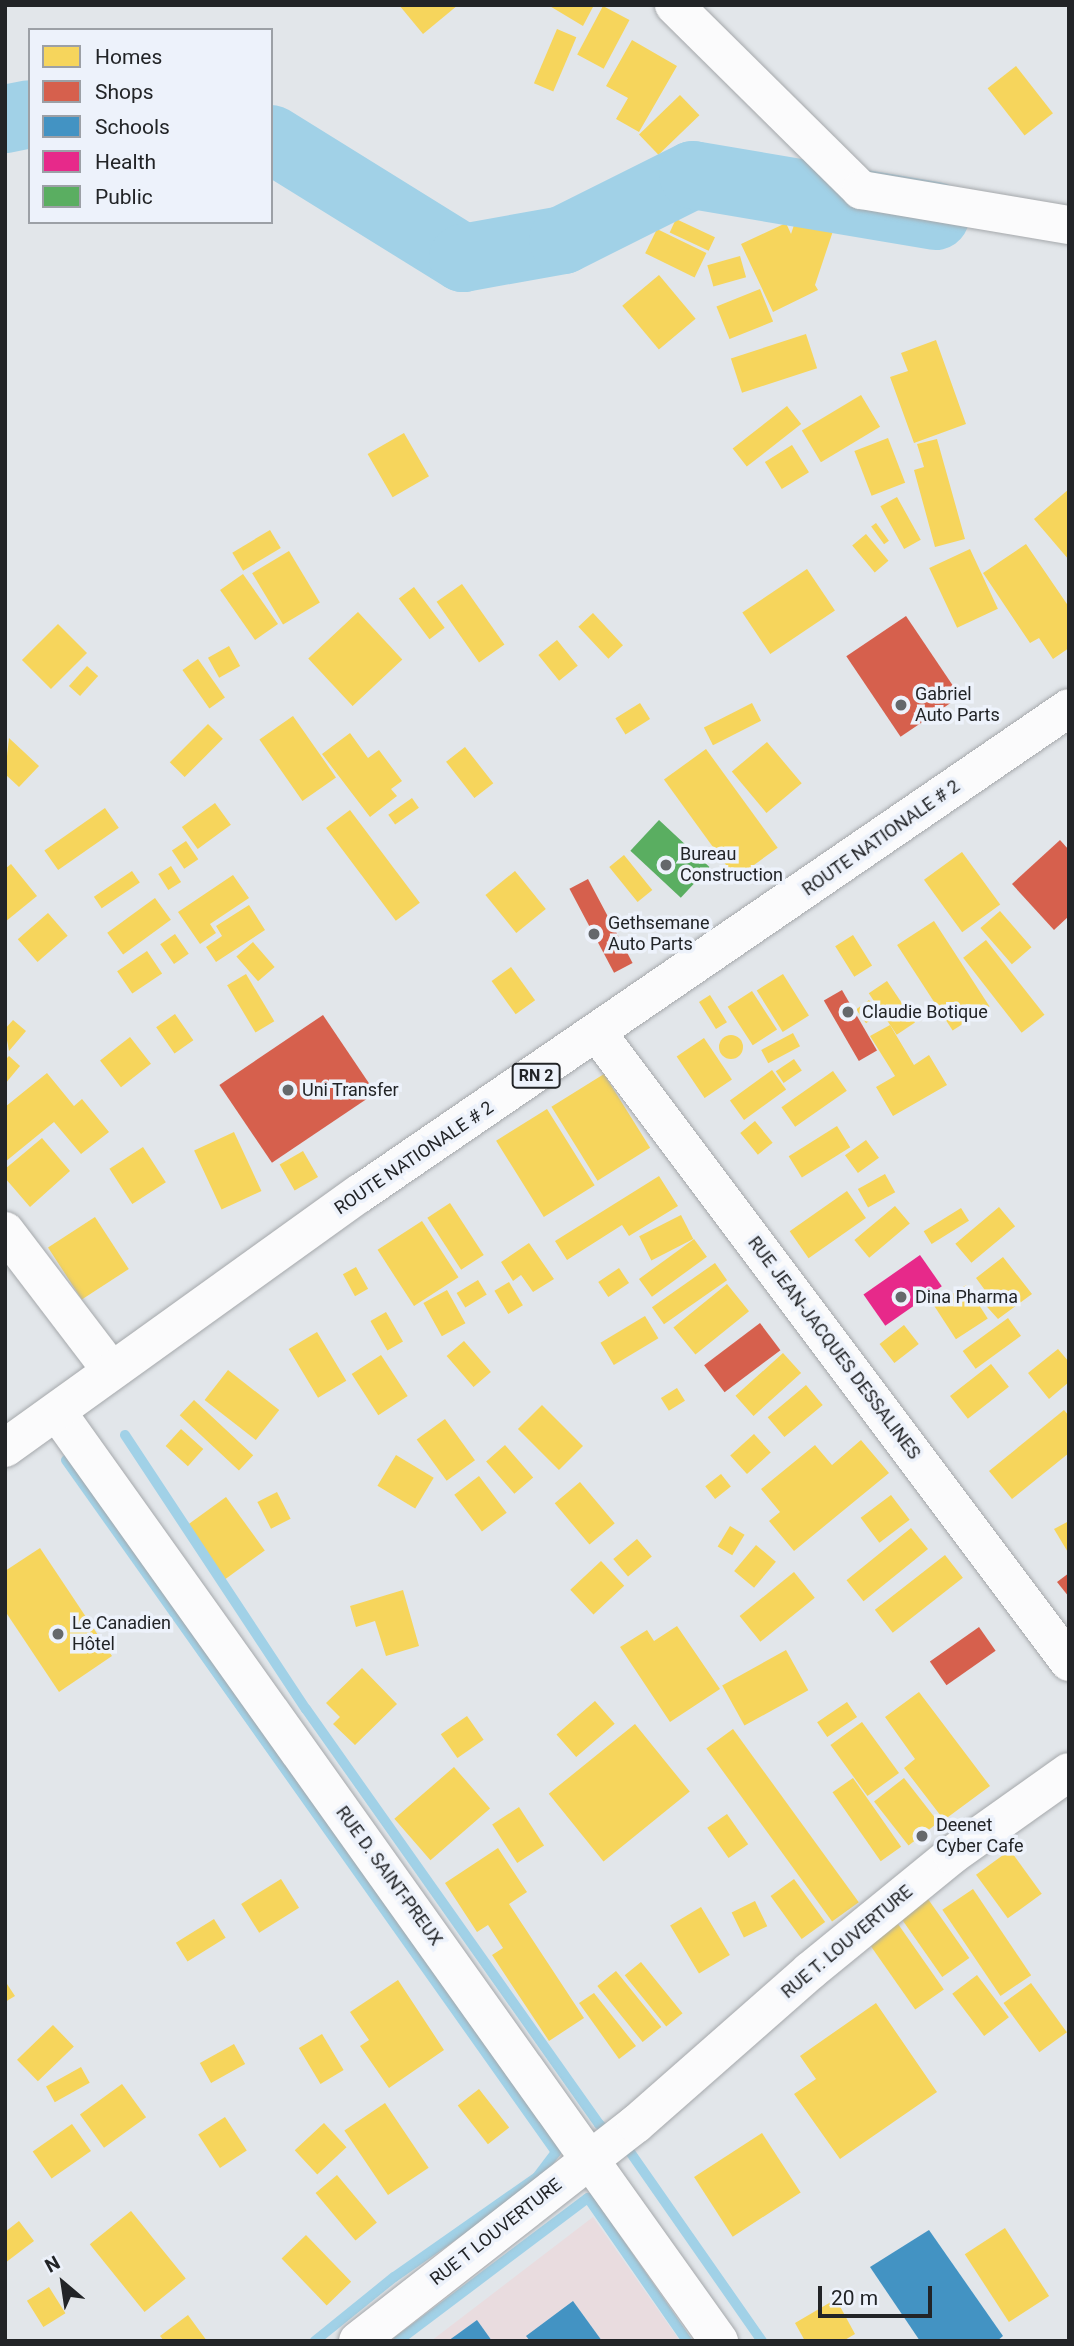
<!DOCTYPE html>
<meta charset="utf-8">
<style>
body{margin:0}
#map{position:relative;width:1074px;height:2346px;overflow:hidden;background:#e2e6ea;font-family:Roboto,sans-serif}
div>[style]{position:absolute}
.education>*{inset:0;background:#e9dcdf}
.homes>*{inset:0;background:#f6d55c;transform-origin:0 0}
.round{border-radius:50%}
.shops>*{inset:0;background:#d6604d;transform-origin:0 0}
.schools>*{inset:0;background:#4393c3}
.health>*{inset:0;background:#e7298a;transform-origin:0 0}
.public>*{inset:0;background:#5aae61;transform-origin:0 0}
.stream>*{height:10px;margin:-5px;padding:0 5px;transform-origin:5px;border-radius:5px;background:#a1d1e7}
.river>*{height:68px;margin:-34px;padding:0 34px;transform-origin:34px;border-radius:34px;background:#a1d1e7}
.roads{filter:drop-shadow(0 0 2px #a5a8ab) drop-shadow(0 0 2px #a5a8ab)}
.street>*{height:38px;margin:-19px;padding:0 19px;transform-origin:19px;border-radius:19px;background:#fbfbfc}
.primary>*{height:38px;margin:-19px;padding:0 19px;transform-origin:19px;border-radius:19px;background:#fbfbfc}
.dots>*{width:19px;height:19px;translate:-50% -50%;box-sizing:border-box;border:4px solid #edf2fb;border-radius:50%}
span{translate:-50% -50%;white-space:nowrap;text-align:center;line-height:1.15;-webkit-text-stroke:7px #edf2fb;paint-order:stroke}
.shield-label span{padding:2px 5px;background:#edf2fb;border:2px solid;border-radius:5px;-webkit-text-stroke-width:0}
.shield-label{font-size:16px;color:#222427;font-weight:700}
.poi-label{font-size:18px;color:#222427}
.left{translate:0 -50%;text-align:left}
.street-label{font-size:18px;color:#222427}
.frame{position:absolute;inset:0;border:7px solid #222427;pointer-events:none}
.legend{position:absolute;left:28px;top:28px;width:245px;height:196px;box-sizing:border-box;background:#edf2fb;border:2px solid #9ca0a6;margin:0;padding:9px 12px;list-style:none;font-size:21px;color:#222427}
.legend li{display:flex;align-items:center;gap:14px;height:35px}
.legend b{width:35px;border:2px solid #9ca0a6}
.north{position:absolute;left:28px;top:2248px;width:70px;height:70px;-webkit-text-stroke:5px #edf2fb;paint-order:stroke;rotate:331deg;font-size:19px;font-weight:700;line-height:28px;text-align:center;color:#222427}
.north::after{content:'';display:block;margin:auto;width:24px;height:32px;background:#222427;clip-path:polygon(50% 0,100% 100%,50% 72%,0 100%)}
.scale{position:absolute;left:818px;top:2286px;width:114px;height:32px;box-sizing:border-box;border:4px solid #222427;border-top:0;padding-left:9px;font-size:21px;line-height:24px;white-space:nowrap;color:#222427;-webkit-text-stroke:5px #edf2fb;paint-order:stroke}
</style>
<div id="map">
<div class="education">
<i style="clip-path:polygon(593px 2217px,680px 2341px,431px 2341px)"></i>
</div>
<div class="homes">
<i style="clip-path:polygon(399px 5px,458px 5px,423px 34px)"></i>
<i style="clip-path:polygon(548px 5px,594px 5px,583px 26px)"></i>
<i style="left:603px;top:6px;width:30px;height:55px;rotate:28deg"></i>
<i style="left:557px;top:29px;width:21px;height:59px;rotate:23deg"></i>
<i style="clip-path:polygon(632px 40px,677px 66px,639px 132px,616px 119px,628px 98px,606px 86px)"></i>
<i style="left:1016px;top:66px;width:60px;height:36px;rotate:52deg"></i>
<i style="left:680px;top:95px;width:28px;height:57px;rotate:46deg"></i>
<i style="clip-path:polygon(799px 210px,836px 222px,815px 285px,818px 290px,773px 312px,741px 244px,786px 223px,791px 234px)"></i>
<i style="left:676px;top:219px;width:43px;height:15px;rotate:25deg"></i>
<i style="left:657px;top:229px;width:55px;height:27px;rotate:26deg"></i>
<i style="left:740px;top:256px;width:22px;height:34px;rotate:74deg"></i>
<i style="left:659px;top:275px;width:57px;height:48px;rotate:50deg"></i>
<i style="left:760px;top:289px;width:35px;height:47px;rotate:68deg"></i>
<i style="left:806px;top:334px;width:36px;height:79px;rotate:72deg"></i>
<i style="clip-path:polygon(936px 340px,966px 424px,914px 443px,890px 377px,908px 371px,901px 353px)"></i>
<i style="left:861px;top:395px;width:37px;height:69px;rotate:59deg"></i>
<i style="left:787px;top:406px;width:23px;height:69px;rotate:52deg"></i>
<i style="left:404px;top:433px;width:50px;height:42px;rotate:60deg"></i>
<i style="left:888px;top:438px;width:48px;height:36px;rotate:69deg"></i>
<i style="clip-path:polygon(937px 439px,965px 539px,935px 547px,914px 470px,924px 467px,917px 444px)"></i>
<i style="left:792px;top:445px;width:32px;height:32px;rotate:58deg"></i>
<i style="clip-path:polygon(1069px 489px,1069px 560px,1034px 519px)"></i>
<i style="left:897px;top:497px;width:49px;height:19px;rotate:61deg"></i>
<i style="left:876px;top:523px;width:22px;height:6px;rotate:54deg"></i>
<i style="left:270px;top:530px;width:21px;height:44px;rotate:59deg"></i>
<i style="left:866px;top:534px;width:35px;height:18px;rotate:50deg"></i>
<i style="clip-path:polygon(1026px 544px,1069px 607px,1069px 648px,1053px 659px,1039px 638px,1030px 643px,983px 573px)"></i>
<i style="left:970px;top:549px;width:66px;height:45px;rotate:65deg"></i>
<i style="left:289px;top:551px;width:60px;height:43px;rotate:59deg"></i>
<i style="left:807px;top:569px;width:50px;height:78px;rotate:56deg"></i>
<i style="left:243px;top:574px;width:61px;height:28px;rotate:55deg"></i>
<i style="left:462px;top:584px;width:74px;height:31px;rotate:55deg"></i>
<i style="left:414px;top:587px;width:51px;height:19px;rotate:53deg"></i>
<i style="left:358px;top:612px;width:65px;height:68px;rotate:47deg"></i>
<i style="left:593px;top:613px;width:44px;height:20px;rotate:47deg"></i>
<i style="left:58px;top:624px;width:41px;height:51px;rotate:45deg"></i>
<i style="left:557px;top:640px;width:33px;height:24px;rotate:51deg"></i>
<i style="left:229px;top:646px;width:23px;height:24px;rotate:61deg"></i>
<i style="left:198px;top:659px;width:47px;height:19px;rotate:55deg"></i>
<i style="left:87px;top:666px;width:15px;height:27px;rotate:42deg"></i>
<i style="left:640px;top:703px;width:19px;height:29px;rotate:58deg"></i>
<i style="left:752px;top:703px;width:20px;height:54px;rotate:63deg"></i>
<i style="left:293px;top:716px;width:75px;height:41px;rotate:55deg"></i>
<i style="left:208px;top:724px;width:21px;height:54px;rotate:45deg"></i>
<i style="clip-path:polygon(350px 733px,368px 758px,379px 750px,402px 781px,391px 789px,397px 796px,370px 817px,322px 754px)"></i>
<i style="clip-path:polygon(9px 738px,39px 766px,19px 787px,5px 774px)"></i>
<i style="left:767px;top:742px;width:54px;height:46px;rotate:50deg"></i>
<i style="left:465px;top:747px;width:46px;height:24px;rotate:52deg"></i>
<i style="left:706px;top:749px;width:122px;height:52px;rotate:54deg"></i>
<i style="left:412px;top:798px;width:12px;height:29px;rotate:55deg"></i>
<i style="left:215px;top:803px;width:27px;height:41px;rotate:54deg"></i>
<i style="left:105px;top:808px;width:24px;height:74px;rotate:55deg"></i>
<i style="left:350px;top:810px;width:116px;height:30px;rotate:53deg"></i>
<i style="left:186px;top:841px;width:22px;height:17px;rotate:56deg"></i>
<i style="left:962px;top:852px;width:65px;height:47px;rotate:54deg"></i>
<i style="left:624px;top:855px;width:45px;height:19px;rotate:51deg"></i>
<i style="clip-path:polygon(11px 864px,37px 896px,5px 922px,5px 869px)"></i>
<i style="left:171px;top:866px;width:19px;height:15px;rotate:58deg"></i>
<i style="left:132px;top:871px;width:14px;height:46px;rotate:56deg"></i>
<i style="left:515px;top:871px;width:49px;height:38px;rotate:51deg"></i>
<i style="clip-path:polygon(233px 875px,249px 898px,210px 924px,216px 933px,200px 944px,178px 912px)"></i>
<i style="left:155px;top:898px;width:27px;height:59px;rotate:54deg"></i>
<i style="clip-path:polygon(249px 905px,265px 930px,216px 962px,206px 947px,222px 936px,216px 926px)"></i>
<i style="left:1000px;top:911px;width:48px;height:26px;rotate:49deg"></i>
<i style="left:48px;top:913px;width:30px;height:40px;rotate:49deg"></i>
<i style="left:934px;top:921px;width:102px;height:44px;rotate:57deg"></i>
<i style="left:175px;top:934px;width:24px;height:18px;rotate:55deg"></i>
<i style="left:853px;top:935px;width:36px;height:21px;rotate:58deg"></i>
<i style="left:986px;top:940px;width:95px;height:29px;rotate:52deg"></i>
<i style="left:253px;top:942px;width:33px;height:22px;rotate:49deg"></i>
<i style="left:147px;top:951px;width:27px;height:36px;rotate:56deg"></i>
<i style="left:511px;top:967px;width:41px;height:24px;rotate:54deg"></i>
<i style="left:246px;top:974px;width:55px;height:22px;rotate:59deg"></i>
<i style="left:783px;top:974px;width:49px;height:31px;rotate:58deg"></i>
<i style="left:887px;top:981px;width:50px;height:22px;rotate:56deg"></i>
<i style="left:752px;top:991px;width:46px;height:29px;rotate:57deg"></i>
<i style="left:710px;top:995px;width:32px;height:13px;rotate:58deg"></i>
<i style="left:869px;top:1000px;width:17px;height:16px;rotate:54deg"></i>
<i style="left:175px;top:1014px;width:32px;height:23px;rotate:55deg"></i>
<i style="clip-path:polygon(13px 1020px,26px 1031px,9px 1051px,5px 1029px)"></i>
<i style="clip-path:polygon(890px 1025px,914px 1065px,929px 1055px,947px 1085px,893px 1116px,876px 1087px,895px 1076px,870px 1036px)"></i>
<i style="left:793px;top:1033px;width:15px;height:36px;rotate:62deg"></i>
<i class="round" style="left:719px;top:1035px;width:24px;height:24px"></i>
<i style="left:130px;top:1037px;width:34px;height:38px;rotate:52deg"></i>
<i style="left:704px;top:1038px;width:50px;height:33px;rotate:56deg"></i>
<i style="clip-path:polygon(9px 1056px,20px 1066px,5px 1084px,5px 1060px)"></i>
<i style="left:794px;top:1059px;width:14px;height:22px;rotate:56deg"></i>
<i style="left:772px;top:1070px;width:24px;height:52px;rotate:54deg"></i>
<i style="left:833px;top:1071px;width:24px;height:63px;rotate:55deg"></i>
<i style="clip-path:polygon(47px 1073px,74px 1106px,82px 1099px,109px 1132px,81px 1154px,54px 1122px,5px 1162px,5px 1107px)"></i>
<i style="left:604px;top:1074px;width:87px;height:62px;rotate:58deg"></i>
<i style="left:547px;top:1109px;width:90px;height:60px;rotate:58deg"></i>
<i style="left:755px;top:1121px;width:28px;height:19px;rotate:51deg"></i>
<i style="left:837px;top:1126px;width:25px;height:57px;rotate:58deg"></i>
<i style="left:234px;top:1132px;width:65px;height:44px;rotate:65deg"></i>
<i style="clip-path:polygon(42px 1138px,70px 1171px,30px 1207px,5px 1178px,5px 1169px)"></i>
<i style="left:866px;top:1140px;width:22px;height:26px;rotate:54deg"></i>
<i style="left:143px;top:1147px;width:42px;height:40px;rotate:57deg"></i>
<i style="left:303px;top:1151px;width:30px;height:27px;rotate:60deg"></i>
<i style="left:885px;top:1174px;width:21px;height:31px;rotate:61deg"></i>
<i style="clip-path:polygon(659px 1176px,678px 1206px,629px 1236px,622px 1225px,567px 1260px,555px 1241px)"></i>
<i style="left:847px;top:1191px;width:33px;height:70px;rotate:55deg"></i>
<i style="left:450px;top:1203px;width:62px;height:27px;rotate:57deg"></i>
<i style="left:895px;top:1206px;width:23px;height:53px;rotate:50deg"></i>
<i style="left:999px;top:1207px;width:25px;height:57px;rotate:50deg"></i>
<i style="left:961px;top:1208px;width:15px;height:44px;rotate:58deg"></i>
<i style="left:681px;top:1215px;width:27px;height:47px;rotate:63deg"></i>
<i style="left:95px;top:1217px;width:62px;height:56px;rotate:57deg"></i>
<i style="left:422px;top:1221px;width:67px;height:53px;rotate:57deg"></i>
<i style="left:694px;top:1239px;width:22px;height:68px;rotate:54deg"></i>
<i style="clip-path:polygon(529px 1243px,554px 1279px,533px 1292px,521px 1275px,513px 1281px,501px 1262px)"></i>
<i style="clip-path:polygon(1003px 1257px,1032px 1294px,998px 1319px,979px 1298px,987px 1293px,976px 1278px)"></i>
<i style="left:715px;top:1263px;width:21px;height:77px;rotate:55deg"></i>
<i style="left:356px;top:1267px;width:25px;height:15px;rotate:61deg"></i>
<i style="left:619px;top:1268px;width:18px;height:25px;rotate:56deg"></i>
<i style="left:478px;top:1280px;width:17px;height:25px;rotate:59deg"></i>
<i style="left:509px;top:1282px;width:27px;height:17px;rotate:59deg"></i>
<i style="left:727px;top:1284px;width:35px;height:69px;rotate:51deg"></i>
<i style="left:966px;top:1285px;width:40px;height:38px;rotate:57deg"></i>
<i style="left:447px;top:1290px;width:38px;height:27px;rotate:61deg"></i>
<i style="left:386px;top:1312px;width:34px;height:18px;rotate:60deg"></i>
<i style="left:645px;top:1316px;width:26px;height:52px;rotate:59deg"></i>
<i style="left:1008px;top:1318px;width:22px;height:56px;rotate:54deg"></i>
<i style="left:904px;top:1325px;width:24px;height:31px;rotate:52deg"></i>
<i style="left:317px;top:1332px;width:57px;height:33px;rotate:59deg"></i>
<i style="left:464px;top:1341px;width:41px;height:23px;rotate:49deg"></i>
<i style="clip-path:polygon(1058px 1349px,1069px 1362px,1069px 1382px,1049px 1399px,1028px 1373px)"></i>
<i style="left:783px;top:1353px;width:27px;height:64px;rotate:48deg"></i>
<i style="left:381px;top:1355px;width:49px;height:35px;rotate:57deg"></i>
<i style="left:991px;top:1364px;width:29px;height:52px;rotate:52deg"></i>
<i style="left:228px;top:1370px;width:65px;height:38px;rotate:38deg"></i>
<i style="left:806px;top:1385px;width:26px;height:50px;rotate:50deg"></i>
<i style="left:677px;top:1388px;width:15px;height:19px;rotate:58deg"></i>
<i style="left:194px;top:1400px;width:81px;height:21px;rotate:43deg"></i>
<i style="left:542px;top:1405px;width:58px;height:34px;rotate:45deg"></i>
<i style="clip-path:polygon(1064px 1410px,1069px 1416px,1069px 1453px,1012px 1499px,989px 1471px)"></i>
<i style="left:445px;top:1419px;width:51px;height:35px;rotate:54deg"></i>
<i style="left:181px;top:1429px;width:30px;height:23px;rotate:42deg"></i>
<i style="left:754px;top:1434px;width:25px;height:32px;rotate:48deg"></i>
<i style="clip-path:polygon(861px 1440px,889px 1473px,794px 1551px,769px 1521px,780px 1512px,761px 1489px,815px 1445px,832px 1465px)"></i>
<i style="left:505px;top:1445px;width:43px;height:25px;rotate:49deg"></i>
<i style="left:396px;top:1455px;width:44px;height:36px;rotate:31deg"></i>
<i style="left:721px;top:1474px;width:16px;height:20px;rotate:52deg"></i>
<i style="left:479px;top:1476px;width:46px;height:31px;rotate:53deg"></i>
<i style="left:580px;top:1482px;width:54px;height:33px;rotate:50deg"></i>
<i style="left:277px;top:1492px;width:30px;height:22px;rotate:63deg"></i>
<i style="left:891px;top:1495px;width:31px;height:38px;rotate:53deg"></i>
<i style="left:226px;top:1497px;width:66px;height:49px;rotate:54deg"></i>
<i style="clip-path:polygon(1069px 1521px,1069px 1554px,1054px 1529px)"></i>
<i style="left:730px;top:1526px;width:17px;height:24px;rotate:31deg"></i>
<i style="left:911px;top:1528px;width:27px;height:83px;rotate:51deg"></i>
<i style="left:637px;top:1539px;width:23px;height:31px;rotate:50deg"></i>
<i style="left:756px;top:1545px;width:26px;height:34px;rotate:40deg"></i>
<i style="clip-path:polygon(40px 1548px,112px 1656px,59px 1692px,5px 1611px,5px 1571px)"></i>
<i style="left:945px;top:1555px;width:29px;height:89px;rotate:52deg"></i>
<i style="left:601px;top:1561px;width:34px;height:42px;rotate:47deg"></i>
<i style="left:794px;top:1572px;width:33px;height:70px;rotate:51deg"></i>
<i style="clip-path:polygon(403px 1590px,419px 1646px,386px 1656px,375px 1621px,356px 1627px,350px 1606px)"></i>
<i style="clip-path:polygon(677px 1626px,720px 1689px,670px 1722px,620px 1647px,647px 1630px,654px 1641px)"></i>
<i style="left:786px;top:1650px;width:46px;height:73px;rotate:61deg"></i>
<i style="clip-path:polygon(362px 1668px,397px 1704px,355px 1745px,333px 1724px,340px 1717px,326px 1703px)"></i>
<i style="clip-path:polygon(919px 1692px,990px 1786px,944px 1820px,904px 1768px,915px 1759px,885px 1717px)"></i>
<i style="left:595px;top:1701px;width:30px;height:51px;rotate:49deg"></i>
<i style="left:847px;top:1702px;width:18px;height:36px;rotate:56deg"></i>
<i style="left:467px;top:1716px;width:29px;height:32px;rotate:55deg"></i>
<i style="left:862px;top:1722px;width:63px;height:39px;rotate:54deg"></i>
<i style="left:635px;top:1724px;width:87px;height:111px;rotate:51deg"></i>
<i style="left:733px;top:1729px;width:214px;height:33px;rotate:54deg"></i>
<i style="left:454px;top:1767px;width:55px;height:79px;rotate:49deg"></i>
<i style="left:853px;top:1778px;width:84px;height:25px;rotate:55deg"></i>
<i style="left:904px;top:1778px;width:56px;height:38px;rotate:52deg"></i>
<i style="left:519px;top:1807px;width:46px;height:32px;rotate:57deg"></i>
<i style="left:727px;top:1814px;width:37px;height:24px;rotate:55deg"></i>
<i style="clip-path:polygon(498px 1848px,527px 1892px,509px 1904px,584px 2018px,549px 2041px,492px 1955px,503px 1948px,488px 1925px,477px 1932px,445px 1883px)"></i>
<i style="left:1010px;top:1850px;width:54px;height:42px;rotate:54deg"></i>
<i style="left:281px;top:1879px;width:34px;height:47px;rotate:58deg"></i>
<i style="left:794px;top:1879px;width:53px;height:29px;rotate:54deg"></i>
<i style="left:973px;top:1889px;width:104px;height:37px;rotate:56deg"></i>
<i style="left:928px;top:1899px;width:72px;height:33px;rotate:55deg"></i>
<i style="left:755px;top:1901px;width:28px;height:26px;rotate:64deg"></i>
<i style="left:701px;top:1907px;width:56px;height:36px;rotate:59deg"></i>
<i style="left:214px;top:1919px;width:22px;height:45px;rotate:58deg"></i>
<i style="left:898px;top:1924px;width:80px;height:35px;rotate:55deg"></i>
<i style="left:641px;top:1962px;width:66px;height:21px;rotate:51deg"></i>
<i style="left:616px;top:1971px;width:72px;height:24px;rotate:51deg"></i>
<i style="left:977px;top:1975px;width:53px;height:31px;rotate:53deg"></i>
<i style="clip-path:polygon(398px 1980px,444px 2050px,389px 2088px,360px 2046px,369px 2040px,350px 2012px)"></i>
<i style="clip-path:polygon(5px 1981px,15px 1996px,5px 2002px)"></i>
<i style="left:1031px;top:1983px;width:61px;height:34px;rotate:54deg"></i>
<i style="clip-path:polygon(594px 1993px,636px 2046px,619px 2059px,579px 2003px)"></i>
<i style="clip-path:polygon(876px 2003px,937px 2092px,840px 2159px,794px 2094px,816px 2079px,800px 2056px)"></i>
<i style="left:53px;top:2025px;width:30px;height:50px;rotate:46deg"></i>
<i style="left:322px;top:2034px;width:42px;height:27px;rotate:59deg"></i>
<i style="left:234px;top:2044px;width:23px;height:39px;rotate:61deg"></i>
<i style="left:81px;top:2067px;width:18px;height:40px;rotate:61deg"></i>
<i style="left:122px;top:2084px;width:41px;height:52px;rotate:54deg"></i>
<i style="left:479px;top:2089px;width:49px;height:27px;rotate:52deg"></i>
<i style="left:385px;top:2103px;width:78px;height:49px;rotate:56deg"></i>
<i style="left:225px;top:2117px;width:40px;height:32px;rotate:57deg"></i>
<i style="left:324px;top:2123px;width:33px;height:40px;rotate:47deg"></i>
<i style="left:72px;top:2124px;width:33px;height:48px;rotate:55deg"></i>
<i style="left:762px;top:2133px;width:71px;height:81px;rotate:57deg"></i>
<i style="left:337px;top:2175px;width:62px;height:28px;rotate:50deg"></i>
<i style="left:131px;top:2211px;width:87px;height:53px;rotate:51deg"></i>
<i style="clip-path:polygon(19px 2221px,34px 2241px,5px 2263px,5px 2232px)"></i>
<i style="left:1005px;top:2228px;width:81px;height:48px;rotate:57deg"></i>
<i style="left:306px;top:2235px;width:65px;height:34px;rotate:46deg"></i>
<i style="left:49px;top:2287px;width:31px;height:26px;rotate:58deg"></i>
<i style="clip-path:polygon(836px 2299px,855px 2334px,843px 2341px,805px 2341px,795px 2323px)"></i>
<i style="clip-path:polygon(188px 2315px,207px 2341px,164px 2341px,160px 2336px)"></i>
</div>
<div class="shops">
<i style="left:906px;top:616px;width:97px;height:72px;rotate:56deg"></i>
<i style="clip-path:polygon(1060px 840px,1069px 850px,1069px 916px,1054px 930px,1012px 884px)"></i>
<i style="left:588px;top:879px;width:95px;height:21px;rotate:62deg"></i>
<i style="left:842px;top:990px;width:70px;height:21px;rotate:60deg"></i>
<i style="left:323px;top:1015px;width:94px;height:125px;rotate:56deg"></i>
<i style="left:760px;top:1323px;width:34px;height:70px;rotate:53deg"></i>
<i style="clip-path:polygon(1069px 1573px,1069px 1597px,1057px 1582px)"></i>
<i style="left:979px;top:1627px;width:29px;height:60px;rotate:55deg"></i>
</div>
<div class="schools">
<i style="clip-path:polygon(929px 2230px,1003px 2336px,997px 2341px,920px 2341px,870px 2267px)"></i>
<i style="clip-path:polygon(573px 2301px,602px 2341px,530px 2341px,526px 2336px)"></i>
<i style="clip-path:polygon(477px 2320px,492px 2341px,448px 2341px)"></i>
</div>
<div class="health">
<i style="left:920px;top:1255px;width:38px;height:69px;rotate:55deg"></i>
</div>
<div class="public">
<i style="left:659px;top:820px;width:69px;height:42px;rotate:43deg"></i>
</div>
<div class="stream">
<i style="left:125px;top:1435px;width:328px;rotate:56.6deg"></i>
<i style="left:306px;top:1709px;width:508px;rotate:54.78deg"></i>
<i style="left:599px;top:2124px;width:38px;rotate:41deg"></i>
<i style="left:628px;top:2149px;width:234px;rotate:55.1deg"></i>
<i style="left:66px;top:1460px;width:848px;rotate:54.7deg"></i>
<i style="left:556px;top:2152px;width:31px;rotate:127deg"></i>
<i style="left:537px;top:2177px;width:174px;rotate:145deg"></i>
<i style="left:394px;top:2277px;width:102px;rotate:141deg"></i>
<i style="left:398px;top:2341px;width:238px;rotate:-37deg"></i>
<i style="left:588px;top:2198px;width:174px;rotate:55.3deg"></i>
</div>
<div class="river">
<i style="left:5px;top:119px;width:25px;rotate:-11deg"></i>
<i style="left:271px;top:139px;width:226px;rotate:31.8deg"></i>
<i style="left:463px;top:258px;width:102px;rotate:-10.2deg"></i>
<i style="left:563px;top:240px;width:145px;rotate:-26.6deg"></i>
<i style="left:693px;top:175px;width:246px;rotate:9.6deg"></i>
</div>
<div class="roads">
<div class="street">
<i style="left:674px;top:5px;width:263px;rotate:44.7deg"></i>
<i style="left:861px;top:190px;width:211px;rotate:9.6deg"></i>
<i style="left:598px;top:1034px;width:785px;rotate:53.13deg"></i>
<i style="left:5px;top:1231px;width:175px;rotate:52.7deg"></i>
<i style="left:57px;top:1412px;width:1141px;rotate:54.53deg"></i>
<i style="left:358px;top:2341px;width:353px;rotate:-38deg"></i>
<i style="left:636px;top:2124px;width:232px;rotate:-41.3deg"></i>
<i style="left:810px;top:1971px;width:183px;rotate:-39.2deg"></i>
<i style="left:952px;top:1855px;width:143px;rotate:-35.4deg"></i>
</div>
<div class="primary">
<i style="left:5px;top:1448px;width:436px;rotate:-35.7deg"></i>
<i style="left:359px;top:1194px;width:860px;rotate:-34.39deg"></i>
</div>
</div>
<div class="dots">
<i style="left:901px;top:705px;background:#65686b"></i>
<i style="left:666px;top:865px;background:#65686b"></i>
<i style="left:594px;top:934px;background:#65686b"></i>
<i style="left:848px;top:1012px;background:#65686b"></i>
<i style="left:288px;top:1090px;background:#65686b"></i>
<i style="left:901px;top:1297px;background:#65686b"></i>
<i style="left:58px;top:1634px;background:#65686b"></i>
<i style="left:922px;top:1836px;background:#65686b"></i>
</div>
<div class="shield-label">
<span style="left:536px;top:1076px">RN 2</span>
</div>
<div class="poi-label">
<span class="left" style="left:915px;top:705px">Gabriel<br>Auto Parts</span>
<span class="left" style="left:680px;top:865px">Bureau<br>Construction</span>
<span class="left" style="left:608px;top:934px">Gethsemane<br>Auto Parts</span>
<span class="left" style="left:862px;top:1012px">Claudie Botique</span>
<span class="left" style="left:302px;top:1090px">Uni Transfer</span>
<span class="left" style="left:915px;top:1297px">Dina Pharma</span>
<span class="left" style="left:72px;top:1634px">Le Canadien<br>Hôtel</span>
<span class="left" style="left:936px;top:1836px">Deenet<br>Cyber Cafe</span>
</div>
<div class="street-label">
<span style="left:881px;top:838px;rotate:-35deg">ROUTE NATIONALE # 2</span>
<span style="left:414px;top:1158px;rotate:-34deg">ROUTE NATIONALE # 2</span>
<span style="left:834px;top:1348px;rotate:53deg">RUE JEAN-JACQUES DESSALINES</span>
<span style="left:389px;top:1876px;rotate:54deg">RUE D. SAINT-PREUX</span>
<span style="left:847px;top:1942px;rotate:-40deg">RUE T. LOUVERTURE</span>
<span style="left:496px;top:2232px;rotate:-38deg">RUE T LOUVERTURE</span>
</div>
<div class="frame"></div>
<ul class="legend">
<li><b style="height:19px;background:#f6d55c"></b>Homes</li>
<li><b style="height:19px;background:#d6604d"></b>Shops</li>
<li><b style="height:19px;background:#4393c3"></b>Schools</li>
<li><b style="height:19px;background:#e7298a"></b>Health</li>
<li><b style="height:19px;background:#5aae61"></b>Public</li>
</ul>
<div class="north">N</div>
<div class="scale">20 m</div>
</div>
